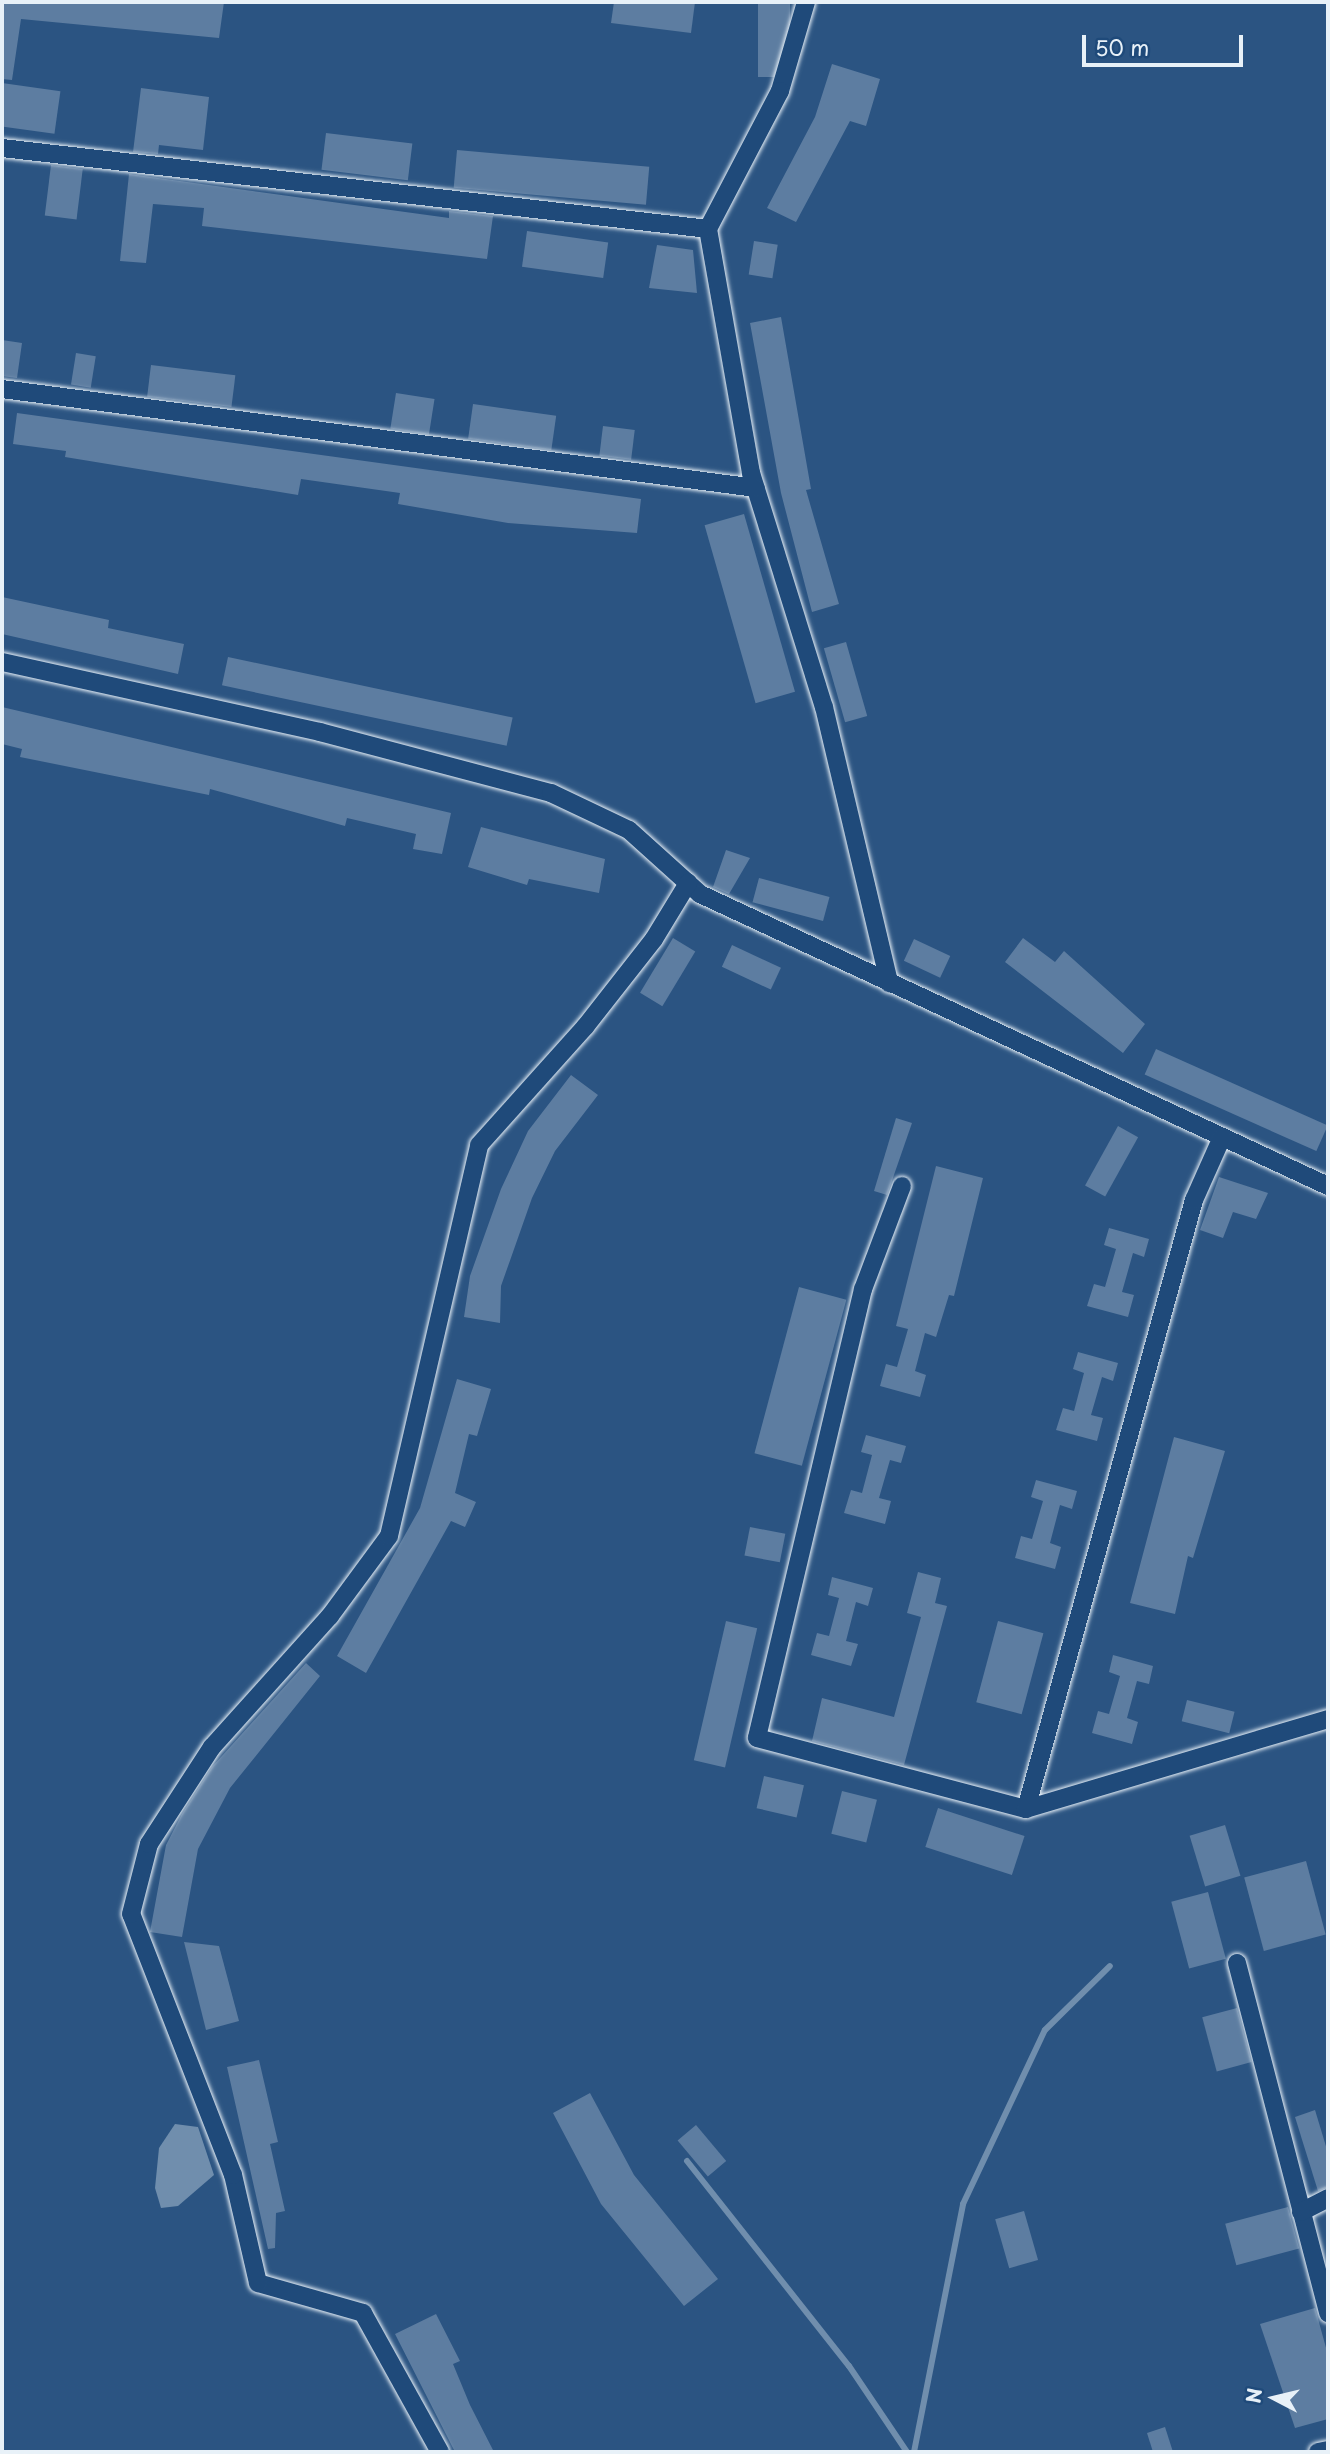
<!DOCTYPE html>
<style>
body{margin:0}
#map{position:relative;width:1330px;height:2454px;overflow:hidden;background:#2b5482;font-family:"Playpen Sans",sans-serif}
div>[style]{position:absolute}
.water>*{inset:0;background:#708ead}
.stream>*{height:6px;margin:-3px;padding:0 3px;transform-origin:3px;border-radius:3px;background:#708ead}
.building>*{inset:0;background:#5d7da1;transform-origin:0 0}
.roads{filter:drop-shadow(0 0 2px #e8f1f8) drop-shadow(0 0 2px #e8f1f8)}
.street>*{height:18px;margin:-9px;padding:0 9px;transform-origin:9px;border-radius:9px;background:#1f4a7a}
span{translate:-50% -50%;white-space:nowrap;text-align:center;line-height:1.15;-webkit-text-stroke:5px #1f4a7a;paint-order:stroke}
.frame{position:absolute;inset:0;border:4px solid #e8f1f8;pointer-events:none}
.north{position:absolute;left:1239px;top:2363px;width:70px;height:70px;-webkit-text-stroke:5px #1f4a7a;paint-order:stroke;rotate:277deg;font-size:19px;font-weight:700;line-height:28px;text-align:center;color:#e8f1f8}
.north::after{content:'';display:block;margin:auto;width:24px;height:32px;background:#e8f1f8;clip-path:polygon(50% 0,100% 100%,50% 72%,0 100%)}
.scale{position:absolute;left:1082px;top:35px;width:161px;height:32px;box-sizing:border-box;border:4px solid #e8f1f8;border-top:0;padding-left:9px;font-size:21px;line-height:24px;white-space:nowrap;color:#e8f1f8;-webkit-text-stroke:5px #1f4a7a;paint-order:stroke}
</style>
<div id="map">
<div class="water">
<i style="clip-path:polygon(175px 2124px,198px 2127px,214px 2175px,178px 2206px,161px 2208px,155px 2188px,159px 2148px)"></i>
</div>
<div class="stream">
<i style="left:687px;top:2161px;width:261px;rotate:51.7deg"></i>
<i style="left:849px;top:2366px;width:104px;rotate:56deg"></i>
<i style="left:914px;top:2452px;width:253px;rotate:-78.8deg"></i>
<i style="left:963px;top:2204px;width:192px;rotate:-64.8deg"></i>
<i style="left:1045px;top:2030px;width:91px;rotate:-44.6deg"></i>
</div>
<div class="building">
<i style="clip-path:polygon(2px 2px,224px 2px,219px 38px,21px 19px,12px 80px,2px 79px)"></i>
<i style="clip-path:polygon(614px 2px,695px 2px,691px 33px,611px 23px)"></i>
<i style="left:758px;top:2px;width:32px;height:75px"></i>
<i style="clip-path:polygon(832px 64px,880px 79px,866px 126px,850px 121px,796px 222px,767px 208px,815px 117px)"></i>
<i style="left:2px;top:83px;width:59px;height:43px;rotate:8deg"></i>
<i style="clip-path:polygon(141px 88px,209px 97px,203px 150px,159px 145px,158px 154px,133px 152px)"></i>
<i style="left:326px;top:133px;width:87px;height:37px;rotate:7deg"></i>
<i style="left:457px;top:150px;width:193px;height:38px;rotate:5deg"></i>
<i style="left:51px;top:165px;width:32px;height:51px;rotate:7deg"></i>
<i style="clip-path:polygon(129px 174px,449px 218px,449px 211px,493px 216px,487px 259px,202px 226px,204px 208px,153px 204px,146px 263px,120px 261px)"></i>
<i style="left:527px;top:231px;width:82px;height:36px;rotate:8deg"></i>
<i style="left:754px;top:241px;width:24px;height:34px;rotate:9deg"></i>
<i style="clip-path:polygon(657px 245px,693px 250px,697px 293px,649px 288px)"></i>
<i style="clip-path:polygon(781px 317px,811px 489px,806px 490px,839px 604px,812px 612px,781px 493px,750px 323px)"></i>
<i style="clip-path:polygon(2px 340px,22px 343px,17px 378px,2px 376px)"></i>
<i style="left:76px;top:353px;width:20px;height:32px;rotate:9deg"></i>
<i style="left:151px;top:365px;width:85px;height:32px;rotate:7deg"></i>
<i style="left:396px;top:393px;width:39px;height:36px;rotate:9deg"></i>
<i style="left:473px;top:404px;width:84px;height:35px;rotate:8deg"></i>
<i style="clip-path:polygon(17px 413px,641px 499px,637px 533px,508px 523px,398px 504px,400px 493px,301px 479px,298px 495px,65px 457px,66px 451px,13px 444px)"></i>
<i style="left:603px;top:426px;width:32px;height:30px;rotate:7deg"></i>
<i style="left:744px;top:514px;width:185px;height:41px;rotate:74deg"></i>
<i style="clip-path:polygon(2px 597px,109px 620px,108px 628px,184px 644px,178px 674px,2px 634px)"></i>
<i style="left:846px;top:642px;width:77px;height:23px;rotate:74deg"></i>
<i style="left:228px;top:657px;width:291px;height:29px;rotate:12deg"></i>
<i style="clip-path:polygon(2px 707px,451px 813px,442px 854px,413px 849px,416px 834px,347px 818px,345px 826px,210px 789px,209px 795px,20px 757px,22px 749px,2px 744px)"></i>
<i style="clip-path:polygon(481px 827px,605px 859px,599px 893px,529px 879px,527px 885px,468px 867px)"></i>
<i style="clip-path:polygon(726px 850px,750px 858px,729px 894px,713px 887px)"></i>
<i style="left:759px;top:878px;width:73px;height:25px;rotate:15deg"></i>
<i style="left:673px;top:938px;width:26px;height:64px;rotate:31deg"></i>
<i style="clip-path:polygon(1023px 938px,1055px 962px,1064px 951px,1145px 1024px,1123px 1053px,1005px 962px)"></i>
<i style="left:914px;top:939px;width:40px;height:24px;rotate:25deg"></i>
<i style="left:732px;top:945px;width:54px;height:24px;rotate:25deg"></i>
<i style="left:1156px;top:1049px;width:188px;height:28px;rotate:24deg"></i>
<i style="clip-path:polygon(571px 1075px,598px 1095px,555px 1151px,532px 1198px,501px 1286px,500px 1323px,464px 1317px,470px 1276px,501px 1189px,528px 1131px)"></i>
<i style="clip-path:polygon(896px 1118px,912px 1123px,887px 1195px,874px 1191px)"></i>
<i style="left:1118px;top:1126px;width:23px;height:68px;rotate:29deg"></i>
<i style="clip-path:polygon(936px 1166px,983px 1178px,954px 1296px,949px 1295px,936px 1337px,925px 1333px,915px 1371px,926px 1375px,920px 1397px,880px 1386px,886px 1364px,897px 1367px,908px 1329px,896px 1326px)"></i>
<i style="clip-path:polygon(1219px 1177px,1268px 1193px,1256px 1219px,1233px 1212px,1223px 1238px,1200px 1230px)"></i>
<i style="clip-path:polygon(1109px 1228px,1149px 1239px,1144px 1257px,1133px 1253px,1122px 1292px,1134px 1295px,1128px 1317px,1087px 1306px,1094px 1284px,1105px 1287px,1116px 1249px,1104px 1245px)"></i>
<i style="left:799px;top:1287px;width:49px;height:172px;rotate:15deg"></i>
<i style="clip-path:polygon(1078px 1352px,1118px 1363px,1113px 1381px,1102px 1377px,1091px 1415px,1103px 1418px,1097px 1441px,1056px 1430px,1063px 1408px,1074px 1411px,1084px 1373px,1073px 1369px)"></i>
<i style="clip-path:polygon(457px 1379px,491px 1389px,477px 1436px,469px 1434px,455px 1493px,476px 1502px,465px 1527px,451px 1521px,366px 1673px,337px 1656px,420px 1508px)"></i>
<i style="clip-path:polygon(866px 1435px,906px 1446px,901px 1463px,890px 1460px,879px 1498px,891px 1501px,885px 1524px,844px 1513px,851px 1490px,862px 1493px,872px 1455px,861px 1452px)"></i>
<i style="clip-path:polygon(1174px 1437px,1225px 1451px,1193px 1558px,1188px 1556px,1175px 1614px,1130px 1603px)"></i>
<i style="clip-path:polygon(1036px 1480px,1077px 1491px,1072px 1509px,1060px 1505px,1050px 1543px,1061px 1547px,1055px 1569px,1015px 1558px,1021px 1536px,1032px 1539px,1043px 1501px,1031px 1497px)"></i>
<i style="left:750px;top:1527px;width:36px;height:29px;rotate:11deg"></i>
<i style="clip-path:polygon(918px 1572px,941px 1578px,935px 1603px,947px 1606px,904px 1765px,812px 1741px,822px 1698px,894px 1717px,921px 1617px,907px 1613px)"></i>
<i style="clip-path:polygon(832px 1577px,873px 1588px,868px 1606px,856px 1602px,846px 1641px,858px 1644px,851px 1666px,811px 1655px,817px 1633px,829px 1636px,839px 1598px,828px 1595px)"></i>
<i style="left:726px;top:1621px;width:32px;height:143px;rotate:13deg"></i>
<i style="left:998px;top:1621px;width:47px;height:84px;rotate:15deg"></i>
<i style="clip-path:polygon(1113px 1655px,1153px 1666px,1149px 1684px,1137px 1681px,1127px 1718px,1138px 1722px,1132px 1744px,1092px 1733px,1098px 1711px,1109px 1714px,1120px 1676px,1109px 1672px)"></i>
<i style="clip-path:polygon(306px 1663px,320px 1676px,230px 1788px,198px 1849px,182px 1937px,150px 1932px,166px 1845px,182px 1814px,212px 1767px)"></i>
<i style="left:1187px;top:1700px;width:49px;height:22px;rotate:14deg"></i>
<i style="left:764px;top:1776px;width:41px;height:33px;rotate:13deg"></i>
<i style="left:842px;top:1791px;width:36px;height:44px;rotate:14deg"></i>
<i style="left:938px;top:1808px;width:91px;height:41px;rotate:18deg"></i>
<i style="left:1225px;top:1825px;width:53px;height:37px;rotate:73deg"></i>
<i style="left:1306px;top:1861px;width:76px;height:64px;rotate:75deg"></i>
<i style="left:1208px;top:1892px;width:69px;height:38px;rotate:75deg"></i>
<i style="clip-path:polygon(184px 1942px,219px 1946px,239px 2021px,206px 2030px)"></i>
<i style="left:1237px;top:2008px;width:56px;height:36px;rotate:75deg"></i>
<i style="clip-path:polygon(259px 2060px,278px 2142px,270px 2144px,285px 2211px,276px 2213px,275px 2248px,268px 2249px,227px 2067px)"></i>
<i style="clip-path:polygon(590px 2093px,634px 2175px,718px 2279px,684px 2306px,601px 2204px,553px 2113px)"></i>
<i style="clip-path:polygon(1315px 2110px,1328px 2153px,1328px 2187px,1318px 2191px,1295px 2117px)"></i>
<i style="left:696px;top:2125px;width:47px;height:24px;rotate:50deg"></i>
<i style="left:1288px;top:2207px;width:43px;height:65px;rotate:75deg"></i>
<i style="left:1024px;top:2211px;width:51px;height:30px;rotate:74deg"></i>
<i style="clip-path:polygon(1315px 2308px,1328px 2355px,1328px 2419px,1295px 2428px,1260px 2324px)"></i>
<i style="clip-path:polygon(436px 2314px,460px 2361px,453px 2364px,470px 2405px,494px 2452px,455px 2452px,395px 2334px)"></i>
<i style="clip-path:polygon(1165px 2427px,1173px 2452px,1153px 2452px,1147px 2433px)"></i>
</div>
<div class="roads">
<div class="street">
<i style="left:806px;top:2px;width:93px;rotate:106.3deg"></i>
<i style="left:780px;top:91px;width:156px;rotate:117.6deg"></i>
<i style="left:708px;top:229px;width:248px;rotate:80deg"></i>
<i style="left:751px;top:473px;width:245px;rotate:72.7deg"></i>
<i style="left:824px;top:707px;width:284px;rotate:76.7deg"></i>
<i style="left:2px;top:148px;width:711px;rotate:6.54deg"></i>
<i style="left:2px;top:389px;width:760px;rotate:7.48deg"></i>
<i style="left:2px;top:662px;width:326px;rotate:12.4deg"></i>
<i style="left:320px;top:732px;width:239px;rotate:14.8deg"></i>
<i style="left:551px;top:793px;width:86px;rotate:25.4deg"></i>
<i style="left:629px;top:830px;width:96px;rotate:42deg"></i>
<i style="left:700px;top:894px;width:693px;rotate:24.94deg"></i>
<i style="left:902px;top:1186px;width:110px;rotate:110.7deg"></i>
<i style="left:863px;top:1289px;width:461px;rotate:103.3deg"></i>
<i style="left:757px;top:1738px;width:278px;rotate:14.8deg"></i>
<i style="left:1026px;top:1809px;width:315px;rotate:-16.6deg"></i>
<i style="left:1026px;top:1809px;width:632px;rotate:-74.58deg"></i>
<i style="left:1194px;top:1200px;width:69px;rotate:-66deg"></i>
<i style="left:1237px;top:1963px;width:362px;rotate:75.4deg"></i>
<i style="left:1301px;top:2212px;width:30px;rotate:-27deg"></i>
<i style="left:440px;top:2452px;width:159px;rotate:-119deg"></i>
<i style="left:363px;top:2313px;width:109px;rotate:-164.1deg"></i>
<i style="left:258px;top:2283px;width:111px;rotate:-103deg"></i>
<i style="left:233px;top:2175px;width:280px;rotate:-111.3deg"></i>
<i style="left:131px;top:1914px;width:72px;rotate:-75.6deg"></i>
<i style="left:149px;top:1844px;width:116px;rotate:-57deg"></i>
<i style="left:212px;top:1747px;width:176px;rotate:-48deg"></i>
<i style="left:330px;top:1616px;width:99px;rotate:-53.6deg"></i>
<i style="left:389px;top:1536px;width:401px;rotate:-77deg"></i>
<i style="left:479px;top:1145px;width:159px;rotate:-48.1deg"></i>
<i style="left:585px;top:1027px;width:112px;rotate:-51.9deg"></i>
<i style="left:654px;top:939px;width:66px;rotate:-58.7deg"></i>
<i style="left:1318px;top:2452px;width:10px;rotate:-11deg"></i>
</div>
</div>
<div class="frame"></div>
<div class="north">N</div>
<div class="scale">50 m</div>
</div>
